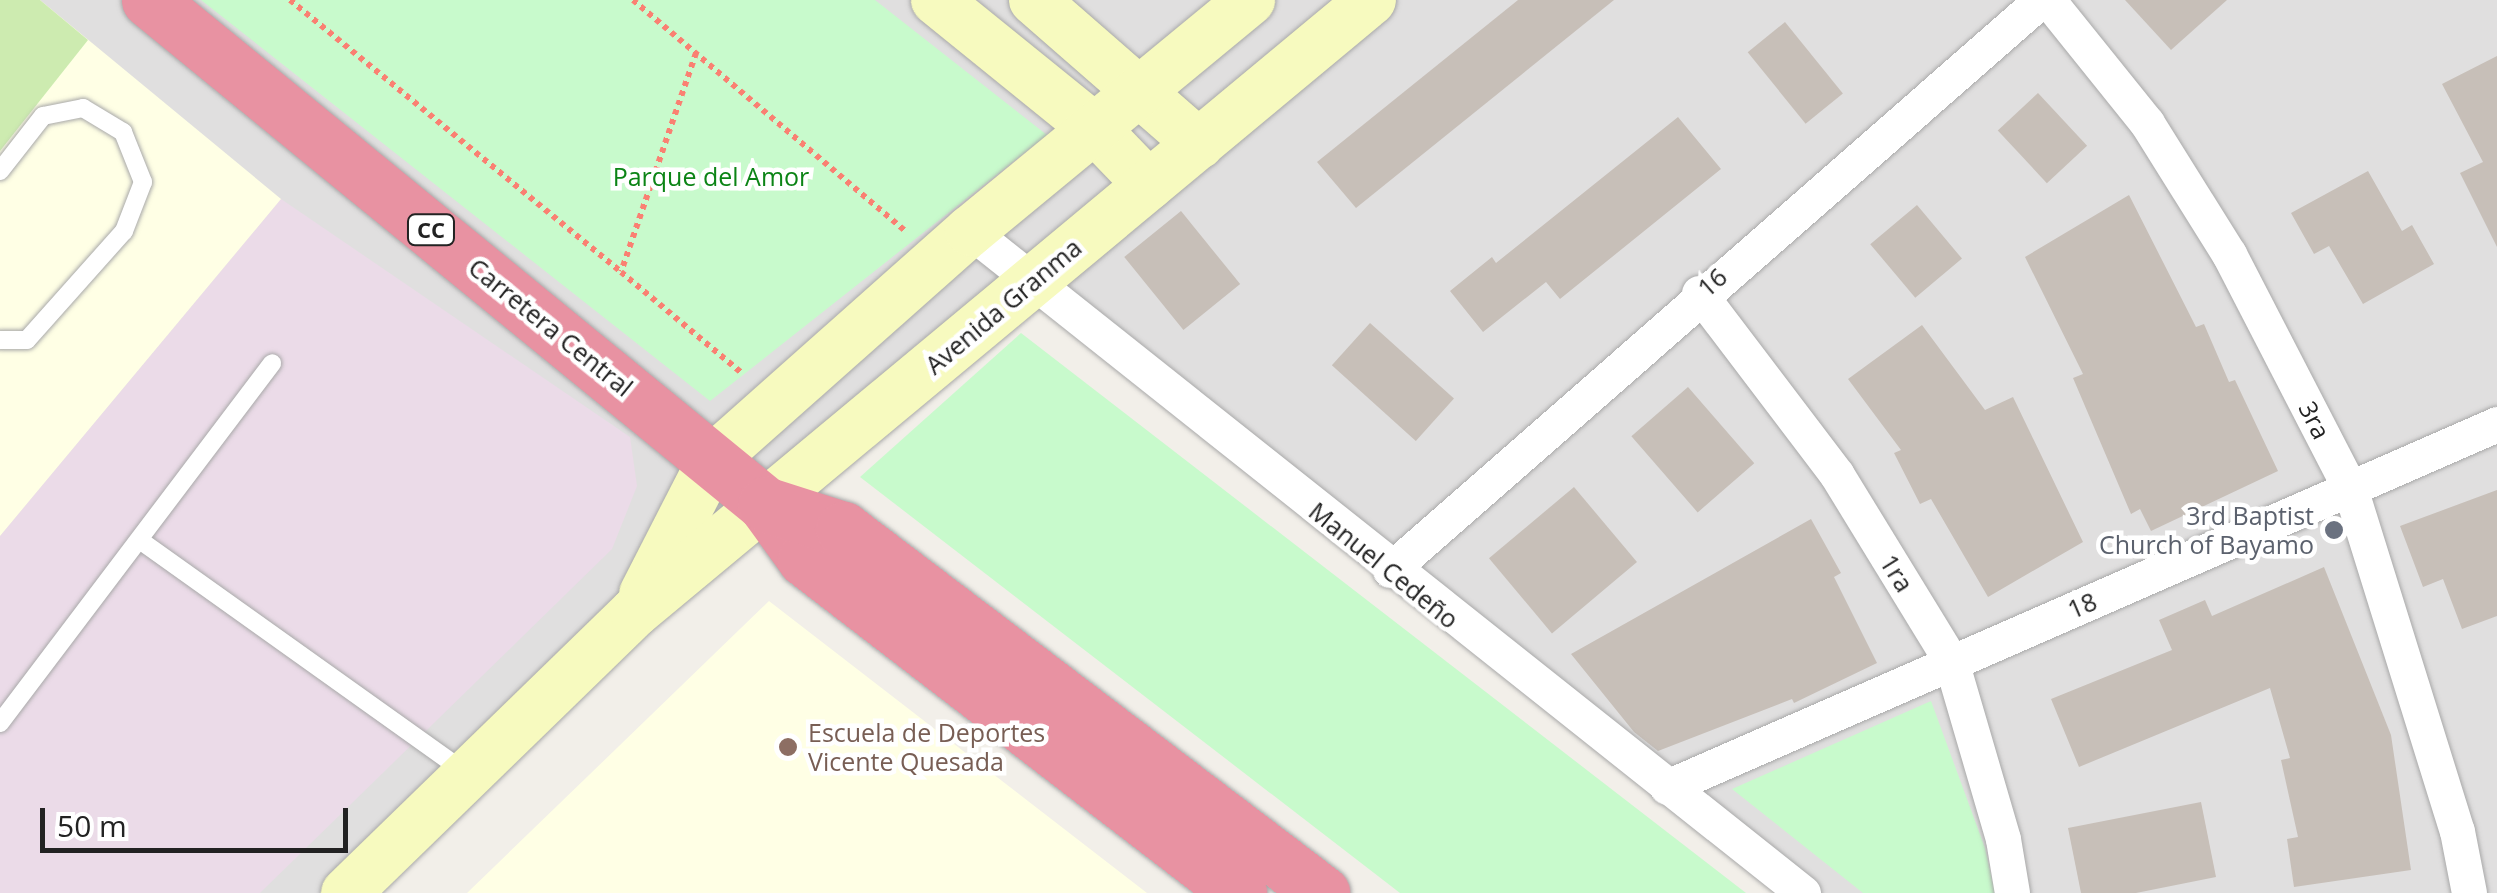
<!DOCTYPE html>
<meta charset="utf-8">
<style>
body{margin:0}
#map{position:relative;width:2497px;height:893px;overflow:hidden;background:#f2efe9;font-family:"Open Sans",sans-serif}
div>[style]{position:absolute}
.residential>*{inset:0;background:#e0dfdf}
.industrial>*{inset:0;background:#ebdbe8}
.education>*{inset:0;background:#ffffe5}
.grass>*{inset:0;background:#cdebb0}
.park>*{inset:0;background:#c8facc}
.building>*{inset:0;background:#c7bfb8;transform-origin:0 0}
.path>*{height:6px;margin-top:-3px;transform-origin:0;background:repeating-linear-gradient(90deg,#fa8072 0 5px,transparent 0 10px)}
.roads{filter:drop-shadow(0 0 2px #a9a9a9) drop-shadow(0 0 2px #a9a9a9)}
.lane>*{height:18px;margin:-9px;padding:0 9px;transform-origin:9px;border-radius:9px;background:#fff}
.street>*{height:35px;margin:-17.5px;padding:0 17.5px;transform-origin:17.5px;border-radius:17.5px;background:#fff}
.secondary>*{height:50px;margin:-25px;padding:0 25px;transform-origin:25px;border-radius:25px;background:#f7fabf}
.highway>*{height:55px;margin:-27.5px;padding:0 27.5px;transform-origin:27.5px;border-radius:27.5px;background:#e892a2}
.dots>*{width:28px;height:28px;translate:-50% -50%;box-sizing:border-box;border:5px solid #fff;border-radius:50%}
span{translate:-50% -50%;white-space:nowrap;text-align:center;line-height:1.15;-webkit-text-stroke:9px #fff;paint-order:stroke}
.shield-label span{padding:2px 8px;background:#fff;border:2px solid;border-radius:8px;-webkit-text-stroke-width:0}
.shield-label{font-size:22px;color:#222;font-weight:700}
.park-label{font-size:25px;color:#0c8416}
.street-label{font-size:25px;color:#222}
.worship-label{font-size:25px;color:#5b616d}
.right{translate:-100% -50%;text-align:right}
.education-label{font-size:25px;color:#785e54}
.left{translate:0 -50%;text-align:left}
.scale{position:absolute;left:40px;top:808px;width:308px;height:45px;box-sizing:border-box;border:5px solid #222;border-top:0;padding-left:12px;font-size:30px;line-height:35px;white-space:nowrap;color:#222;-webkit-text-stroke:8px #fff;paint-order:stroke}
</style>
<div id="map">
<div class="residential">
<i style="clip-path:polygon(0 0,2497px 0,2497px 893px,1788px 893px,1021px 291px,345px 893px,0 893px)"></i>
</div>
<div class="industrial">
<i style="clip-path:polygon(281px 199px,630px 437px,637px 486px,612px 549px,260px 893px,0 893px,0 536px)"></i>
</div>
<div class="education">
<i style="clip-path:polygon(0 0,40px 0,281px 199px,0 536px)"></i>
<i style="clip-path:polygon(769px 601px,1147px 893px,467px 893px)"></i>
</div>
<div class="grass">
<i style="clip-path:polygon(0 0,40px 0,88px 40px,0 151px)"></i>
</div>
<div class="park">
<i style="clip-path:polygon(201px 0,875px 0,1047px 135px,710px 401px)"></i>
<i style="clip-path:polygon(1021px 333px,1746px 893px,1400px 893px,860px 477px)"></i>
<i style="clip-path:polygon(1931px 701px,1985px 848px,1995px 893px,1863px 893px,1732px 789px)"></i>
</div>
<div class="building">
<i style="clip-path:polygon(1518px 0,1614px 0,1356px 208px,1317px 162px)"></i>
<i style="clip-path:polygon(2125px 0,2227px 0,2171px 50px)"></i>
<i style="left:1785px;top:22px;width:92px;height:48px;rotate:51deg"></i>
<i style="clip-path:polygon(2497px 56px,2497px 247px,2460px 173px,2483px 162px,2442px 84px)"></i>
<i style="left:2038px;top:93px;width:72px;height:55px;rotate:47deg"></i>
<i style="clip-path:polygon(1678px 117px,1721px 169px,1560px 299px,1546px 282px,1483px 332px,1450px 291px,1492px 257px,1496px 263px)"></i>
<i style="clip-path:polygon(2368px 171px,2402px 231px,2412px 225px,2434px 264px,2363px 304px,2329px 246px,2314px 254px,2291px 213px)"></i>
<i style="clip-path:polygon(2129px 195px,2196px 327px,2204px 324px,2229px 382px,2235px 380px,2278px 471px,2151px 531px,2140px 509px,2131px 514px,2073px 378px,2083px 374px,2025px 257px)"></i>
<i style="left:1917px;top:205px;width:70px;height:61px;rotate:50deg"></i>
<i style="left:1181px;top:211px;width:94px;height:73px;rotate:51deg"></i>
<i style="left:1370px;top:323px;width:113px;height:57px;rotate:42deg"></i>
<i style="clip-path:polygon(1922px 325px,1985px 410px,2013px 397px,2083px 542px,1988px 597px,1931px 499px,1920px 504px,1894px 453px,1901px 450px,1848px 379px)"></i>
<i style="left:1688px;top:387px;width:101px;height:75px;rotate:49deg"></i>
<i style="left:1574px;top:487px;width:98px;height:111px;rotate:50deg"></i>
<i style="clip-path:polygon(2497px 490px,2497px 616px,2462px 629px,2443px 579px,2423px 587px,2400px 526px)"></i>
<i style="clip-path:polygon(1811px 519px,1841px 573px,1834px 577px,1877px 663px,1794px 703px,1792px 699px,1658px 751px,1634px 732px,1571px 654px)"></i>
<i style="clip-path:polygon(2324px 567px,2391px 735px,2411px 870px,2294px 887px,2287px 839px,2298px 837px,2281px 760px,2290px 758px,2270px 688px,2079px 767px,2051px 699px,2172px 650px,2159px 620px,2205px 600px,2212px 616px)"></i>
<i style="clip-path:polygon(2201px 802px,2216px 877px,2136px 893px,2081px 893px,2068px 828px)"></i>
</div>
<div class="path">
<i style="left:290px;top:0;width:428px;rotate:39.4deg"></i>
<i style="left:633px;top:0;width:359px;rotate:40.3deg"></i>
<i style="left:696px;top:53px;width:231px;rotate:108.9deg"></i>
<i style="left:621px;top:272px;width:158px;rotate:39.9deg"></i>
</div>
<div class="roads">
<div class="lane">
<i style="left:0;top:171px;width:70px;rotate:-52deg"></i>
<i style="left:43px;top:116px;width:41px;rotate:-11.3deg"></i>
<i style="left:83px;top:108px;width:47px;rotate:31deg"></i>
<i style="left:123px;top:132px;width:54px;rotate:68.2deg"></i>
<i style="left:143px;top:182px;width:53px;rotate:111.2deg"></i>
<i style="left:124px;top:231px;width:146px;rotate:131.7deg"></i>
<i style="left:27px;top:340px;width:27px;rotate:180deg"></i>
<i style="left:141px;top:541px;width:399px;rotate:35.5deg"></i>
<i style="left:0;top:723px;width:451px;rotate:-52.9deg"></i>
</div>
<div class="street">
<i style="left:2048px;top:0;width:158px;rotate:51.2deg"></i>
<i style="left:2147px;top:123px;width:155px;rotate:58deg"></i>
<i style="left:2229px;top:254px;width:263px;rotate:62.7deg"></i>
<i style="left:2350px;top:488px;width:359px;rotate:72.7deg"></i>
<i style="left:2457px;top:831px;width:63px;rotate:79deg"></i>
<i style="left:970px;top:231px;width:1064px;rotate:38.47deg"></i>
<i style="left:1699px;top:293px;width:228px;rotate:52.8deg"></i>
<i style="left:1837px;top:475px;width:218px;rotate:58.5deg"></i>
<i style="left:1951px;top:661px;width:185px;rotate:73.7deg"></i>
<i style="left:2003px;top:839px;width:55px;rotate:80.5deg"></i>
<i style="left:1390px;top:570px;width:865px;rotate:-41.2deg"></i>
<i style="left:1667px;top:787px;width:906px;rotate:-23.62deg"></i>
</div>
<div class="secondary">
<i style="left:936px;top:0;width:203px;rotate:39deg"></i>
<i style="left:1094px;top:128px;width:79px;rotate:46deg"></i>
<i style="left:1034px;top:0;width:219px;rotate:41.1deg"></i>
<i style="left:644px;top:594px;width:152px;rotate:-62.9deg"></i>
<i style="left:713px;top:459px;width:344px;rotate:-41.6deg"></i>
<i style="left:970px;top:231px;width:363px;rotate:-39.5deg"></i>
<i style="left:346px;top:893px;width:403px;rotate:-44.2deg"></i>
<i style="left:635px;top:612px;width:957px;rotate:-39.74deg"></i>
</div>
<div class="highway">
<i style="left:149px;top:0;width:796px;rotate:39.29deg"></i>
<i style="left:765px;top:504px;width:68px;rotate:54deg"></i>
<i style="left:805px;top:559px;width:548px;rotate:37.58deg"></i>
<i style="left:765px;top:504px;width:82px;rotate:17.8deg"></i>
<i style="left:843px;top:529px;width:602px;rotate:37.23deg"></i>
</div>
</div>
<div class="dots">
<i style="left:2334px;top:530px;background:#6b7280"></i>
<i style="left:788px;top:747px;background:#8d6e63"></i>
</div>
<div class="shield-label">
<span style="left:431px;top:230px">CC</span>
</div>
<div class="park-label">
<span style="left:711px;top:176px">Parque del Amor</span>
</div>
<div class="street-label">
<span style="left:1712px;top:282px;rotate:-41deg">16</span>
<span style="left:1003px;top:306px;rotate:-40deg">Avenida Granma</span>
<span style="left:551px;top:327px;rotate:39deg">Carretera Central</span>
<span style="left:2315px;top:420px;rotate:63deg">3ra</span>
<span style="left:1384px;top:565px;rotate:39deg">Manuel Cedeño</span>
<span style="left:1897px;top:573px;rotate:58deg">1ra</span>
<span style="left:2082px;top:605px;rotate:-23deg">18</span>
</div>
<div class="worship-label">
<span class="right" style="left:2314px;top:530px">3rd Baptist<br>Church of Bayamo</span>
</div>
<div class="education-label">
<span class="left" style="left:808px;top:747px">Escuela de Deportes<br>Vicente Quesada</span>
</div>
<div class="scale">50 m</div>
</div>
